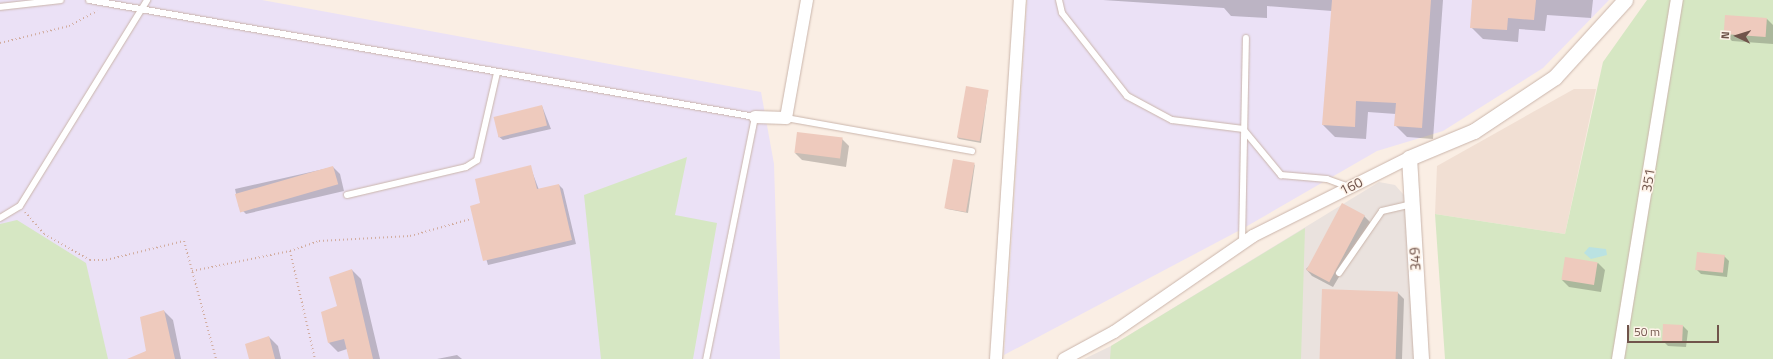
<!DOCTYPE html>
<style>
body{margin:0}
#map{position:relative;width:1773px;height:359px;overflow:hidden;background:#faeee4;font-family:"Titillium Web",sans-serif}
div>[style]{position:absolute}
.residential>*{inset:0;background:#f1dfd3}
.industrial>*{inset:0;background:#eae2de}
.education>*{inset:0;background:#ebe1f6}
.green>*{inset:0;background:#d6e7c3}
.water>*{inset:0;background:#bae2e2}
.shadow>*{inset:0;background:#0003}
.building>*{inset:0;background:#eecabd;transform-origin:0 0}
.path>*{height:2px;margin-top:-1px;transform-origin:0;background:repeating-linear-gradient(90deg,#d2ada1 0 1px,transparent 0 4px)}
.roads{filter:drop-shadow(0 0 1px #cab5ab) drop-shadow(0 0 1px #cab5ab)}
.service>*{height:6px;margin:-3px;padding:0 3px;transform-origin:3px;border-radius:3px;background:#fff}
.minor>*{height:12px;margin:-6px;padding:0 6px;transform-origin:6px;border-radius:6px;background:#fff}
.tertiary>*{height:15px;margin:-7.5px;padding:0 7.5px;transform-origin:7.5px;border-radius:7.5px;background:#fff}
span{translate:-50% -50%;white-space:nowrap;text-align:center;line-height:1.15;-webkit-text-stroke:3px #fef3e9;paint-order:stroke}
.street-label{font-size:14px;color:#70544b}
.north{position:absolute;left:1717px;top:16px;width:40px;height:40px;-webkit-text-stroke:3px #fef3e9;paint-order:stroke;rotate:274deg;font-size:11px;font-weight:700;line-height:16px;text-align:center;color:#70544b}
.north::after{content:'';display:block;margin:auto;width:14px;height:18px;background:#70544b;clip-path:polygon(50% 0,100% 100%,50% 72%,0 100%)}
.scale{position:absolute;left:1627px;top:325px;width:92px;height:18px;box-sizing:border-box;border:2px solid #70544b;border-top:0;padding-left:5px;font-size:12px;line-height:14px;white-space:nowrap;color:#70544b;-webkit-text-stroke:3px #fef3e9;paint-order:stroke}
</style>
<div id="map">
<div class="residential">
<i style="clip-path:polygon(1574px 89px,1596px 89px,1565px 234px,1435px 214px,1437px 166px)"></i>
</div>
<div class="industrial">
<i style="clip-path:polygon(1379px 182px,1395px 185px,1412px 204px,1421px 359px,1084px 359px,1111px 346px)"></i>
</div>
<div class="education">
<i style="clip-path:polygon(0 0,262px 0,761px 92px,774px 164px,780px 359px,0 359px)"></i>
<i style="clip-path:polygon(1027px 0,1609px 0,1543px 68px,1462px 119px,1443px 131px,1377px 151px,1242px 229px,1004px 355px)"></i>
</div>
<div class="green">
<i style="clip-path:polygon(1647px 0,1773px 0,1773px 359px,1445px 359px,1435px 214px,1565px 234px,1603px 62px)"></i>
<i style="clip-path:polygon(687px 157px,675px 215px,717px 223px,693px 359px,601px 359px,584px 195px)"></i>
<i style="clip-path:polygon(17px 220px,86px 263px,108px 359px,0 359px,0 224px)"></i>
<i style="clip-path:polygon(1305px 228px,1301px 359px,1110px 359px,1111px 346px)"></i>
</div>
<div class="water">
<i style="clip-path:polygon(1589px 247px,1606px 249px,1607px 255px,1591px 259px,1584px 253px)"></i>
</div>
<div class="shadow">
<i style="clip-path:polygon(1103px 0,1443px 0,1433px 139px,1407px 137px,1395px 125px,1396px 114px,1368px 112px,1366px 139px,1335px 137px,1323px 125px,1332px 11px,1267px 6px,1267px 18px,1231px 16px,1224px 8px)"></i>
<i style="clip-path:polygon(1473px 0,1593px 0,1591px 18px,1547px 15px,1545px 31px,1519px 29px,1518px 42px,1483px 39px,1471px 27px)"></i>
<i style="clip-path:polygon(1726px 16px,1767px 19px,1773px 25px,1773px 44px,1732px 41px,1725px 34px)"></i>
<i style="clip-path:polygon(988px 91px,981px 143px,959px 139px,957px 137px)"></i>
<i style="clip-path:polygon(542px 106px,551px 129px,503px 140px,498px 136px)"></i>
<i style="clip-path:polygon(842px 139px,849px 146px,846px 167px,802px 160px,795px 153px)"></i>
<i style="clip-path:polygon(975px 164px,968px 213px,947px 209px,945px 207px)"></i>
<i style="clip-path:polygon(530px 166px,539px 190px,559px 185px,563px 189px,576px 244px,488px 265px,471px 207px,482px 204px)"></i>
<i style="clip-path:polygon(333px 167px,340px 174px,344px 191px,246px 214px,239px 207px,235px 189px)"></i>
<i style="clip-path:polygon(1364px 216px,1371px 223px,1333px 287px,1312px 276px,1306px 269px)"></i>
<i style="clip-path:polygon(1724px 256px,1729px 261px,1727px 277px,1701px 274px,1696px 269px)"></i>
<i style="clip-path:polygon(1598px 263px,1605px 270px,1601px 292px,1569px 287px,1562px 280px)"></i>
<i style="clip-path:polygon(352px 270px,361px 279px,380px 359px,350px 359px,347px 349px,338px 352px,329px 343px)"></i>
<i style="clip-path:polygon(1397px 292px,1404px 299px,1402px 359px,1321px 359px)"></i>
<i style="clip-path:polygon(164px 311px,173px 320px,181px 359px,133px 359px,147px 351px)"></i>
<i style="clip-path:polygon(1664px 325px,1683px 326px,1688px 331px,1686px 347px,1668px 346px,1663px 341px)"></i>
<i style="clip-path:polygon(269px 337px,278px 346px,281px 359px,250px 359px)"></i>
<i style="clip-path:polygon(457px 355px,462px 359px,437px 359px)"></i>
</div>
<div class="building">
<i style="clip-path:polygon(1332px 0,1431px 0,1422px 128px,1394px 126px,1396px 103px,1356px 101px,1355px 127px,1322px 125px)"></i>
<i style="clip-path:polygon(1472px 0,1536px 0,1534px 20px,1508px 18px,1507px 30px,1470px 28px)"></i>
<i style="left:1725px;top:15px;width:42px;height:19px;rotate:4deg"></i>
<i style="left:966px;top:86px;width:23px;height:52px;rotate:10deg"></i>
<i style="left:542px;top:105px;width:21px;height:50px;rotate:76deg"></i>
<i style="left:797px;top:132px;width:46px;height:21px;rotate:7deg"></i>
<i style="left:953px;top:159px;width:22px;height:50px;rotate:10deg"></i>
<i style="clip-path:polygon(531px 165px,537px 189px,559px 184px,572px 240px,483px 261px,470px 206px,480px 203px,475px 179px)"></i>
<i style="left:333px;top:166px;width:19px;height:102px;rotate:74deg"></i>
<i style="left:1342px;top:203px;width:26px;height:76px;rotate:28deg"></i>
<i style="left:1697px;top:252px;width:28px;height:18px;rotate:6deg"></i>
<i style="left:1565px;top:257px;width:33px;height:23px;rotate:9deg"></i>
<i style="clip-path:polygon(352px 269px,373px 359px,349px 359px,344px 339px,328px 343px,321px 312px,337px 306px,329px 277px)"></i>
<i style="left:1322px;top:289px;width:76px;height:70px;rotate:2deg"></i>
<i style="clip-path:polygon(164px 310px,175px 359px,127px 359px,146px 351px,140px 317px)"></i>
<i style="left:1663px;top:324px;width:20px;height:17px;rotate:3deg"></i>
<i style="clip-path:polygon(269px 336px,275px 359px,249px 359px,245px 344px)"></i>
</div>
<div class="path">
<i style="left:0;top:43px;width:71px;rotate:-13.8deg"></i>
<i style="left:69px;top:26px;width:32px;rotate:-28deg"></i>
<i style="left:25px;top:212px;width:29px;rotate:49deg"></i>
<i style="left:44px;top:234px;width:53px;rotate:29.5deg"></i>
<i style="left:90px;top:260px;width:16px"></i>
<i style="left:106px;top:260px;width:80px;rotate:-13.7deg"></i>
<i style="left:184px;top:241px;width:122px;rotate:74.8deg"></i>
<i style="left:290px;top:251px;width:31px;rotate:-19deg"></i>
<i style="left:319px;top:241px;width:91px;rotate:-3.1deg"></i>
<i style="left:410px;top:236px;width:63px;rotate:-15.6deg"></i>
<i style="left:192px;top:271px;width:100px;rotate:-11.5deg"></i>
<i style="left:290px;top:251px;width:111px;rotate:77deg"></i>
</div>
<div class="roads">
<div class="service">
<i style="left:89px;top:0;width:676px;rotate:9.96deg"></i>
<i style="left:755px;top:117px;width:247px;rotate:101.4deg"></i>
<i style="left:1059px;top:0;width:13px;rotate:77deg"></i>
<i style="left:1062px;top:13px;width:105px;rotate:51.9deg"></i>
<i style="left:1127px;top:96px;width:51px;rotate:28.1deg"></i>
<i style="left:1172px;top:120px;width:72px;rotate:7.2deg"></i>
<i style="left:1243px;top:129px;width:60px;rotate:50.4deg"></i>
<i style="left:1281px;top:175px;width:46px;rotate:5deg"></i>
<i style="left:1327px;top:179px;width:23px;rotate:20deg"></i>
<i style="left:0;top:7px;width:61px;rotate:-6.5deg"></i>
<i style="left:786px;top:118px;width:189px;rotate:10.1deg"></i>
<i style="left:347px;top:195px;width:122px;rotate:-13.2deg"></i>
<i style="left:466px;top:167px;width:13px;rotate:-32deg"></i>
<i style="left:477px;top:160px;width:89px;rotate:-77.1deg"></i>
<i style="left:0;top:218px;width:23px;rotate:-31deg"></i>
<i style="left:20px;top:206px;width:242px;rotate:-58.3deg"></i>
<i style="left:1242px;top:243px;width:205px;rotate:-88.9deg"></i>
<i style="left:1339px;top:273px;width:75px;rotate:-55.3deg"></i>
<i style="left:1382px;top:211px;width:31px;rotate:-13deg"></i>
</div>
<div class="minor">
<i style="left:755px;top:117px;width:31px;rotate:2deg"></i>
<i style="left:786px;top:118px;width:120px;rotate:-79.9deg"></i>
<i style="left:996px;top:359px;width:360px;rotate:-86.2deg"></i>
<i style="left:1064px;top:359px;width:57px;rotate:-28.4deg"></i>
<i style="left:1114px;top:332px;width:169px;rotate:-34.6deg"></i>
<i style="left:1253px;top:236px;width:174px;rotate:-26.6deg"></i>
<i style="left:1618px;top:359px;width:364px;rotate:-80.7deg"></i>
</div>
<div class="tertiary">
<i style="left:1421px;top:359px;width:201px;rotate:-93.4deg"></i>
<i style="left:1409px;top:158px;width:70px;rotate:-22.6deg"></i>
<i style="left:1474px;top:131px;width:97px;rotate:-33.7deg"></i>
<i style="left:1555px;top:77px;width:104px;rotate:-47.7deg"></i>
</div>
</div>
<div class="street-label">
<span style="left:1648px;top:180px;rotate:-81deg">351</span>
<span style="left:1351px;top:186px;rotate:-26deg">160</span>
<span style="left:1415px;top:259px;rotate:-93deg">349</span>
</div>
<div class="north">N</div>
<div class="scale">50 m</div>
</div>
